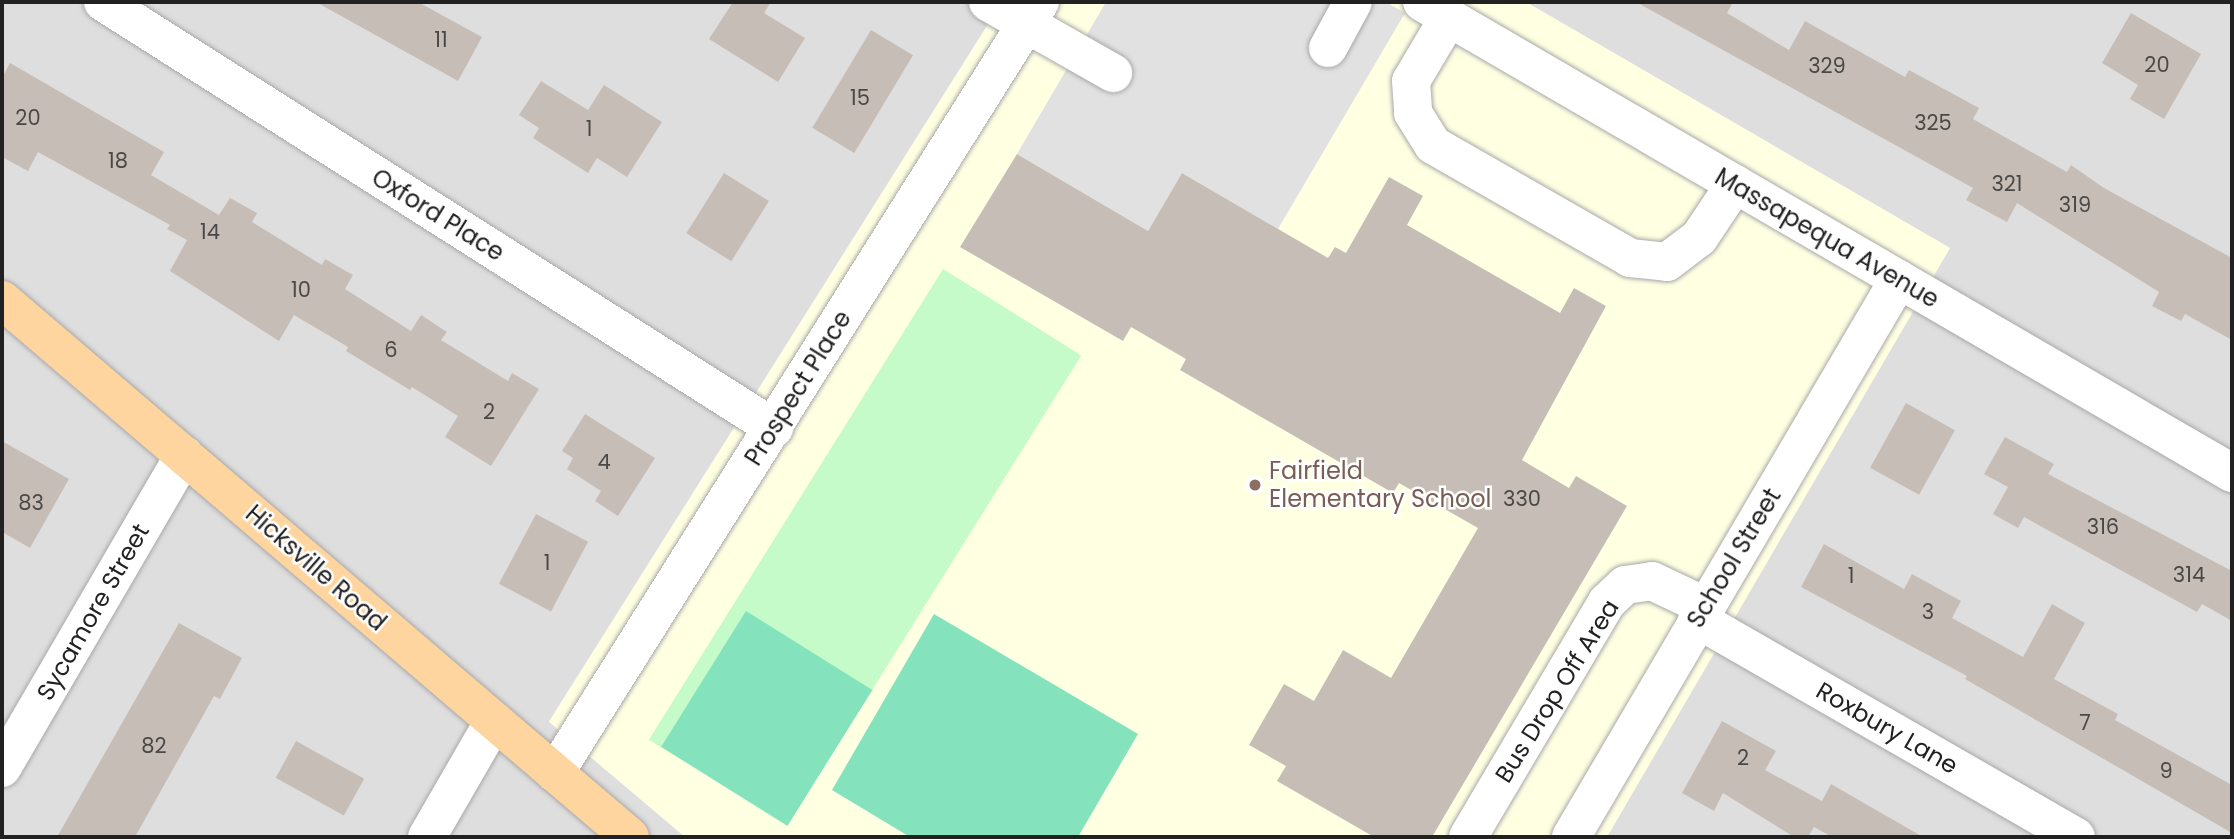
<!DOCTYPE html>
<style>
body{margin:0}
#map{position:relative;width:2234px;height:839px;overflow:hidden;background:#f1eee7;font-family:Poppins,sans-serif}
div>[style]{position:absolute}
.residential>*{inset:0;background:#dfdede}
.education>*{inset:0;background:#ffffe2}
.park>*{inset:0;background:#c4fbc9;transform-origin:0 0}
.pitch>*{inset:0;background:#84e2bd;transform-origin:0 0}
.parking>*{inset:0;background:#e1e1e1}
.building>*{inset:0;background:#c6beb6;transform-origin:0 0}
.roads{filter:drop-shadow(0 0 2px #a8a8a8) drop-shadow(0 0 2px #a8a8a8)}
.minor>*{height:38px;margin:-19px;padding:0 19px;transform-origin:19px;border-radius:19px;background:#fff}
.major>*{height:38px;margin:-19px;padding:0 19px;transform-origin:19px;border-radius:19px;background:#fed59f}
.dots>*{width:19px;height:19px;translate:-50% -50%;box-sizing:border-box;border:4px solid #fff;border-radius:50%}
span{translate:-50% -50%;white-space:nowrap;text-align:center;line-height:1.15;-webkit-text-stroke:5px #fff;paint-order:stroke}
.number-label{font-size:21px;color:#4a4846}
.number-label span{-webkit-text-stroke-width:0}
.street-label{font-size:24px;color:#212121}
.education-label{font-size:24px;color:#785e54}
.left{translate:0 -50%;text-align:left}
.frame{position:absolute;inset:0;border:4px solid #212121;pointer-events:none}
</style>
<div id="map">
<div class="residential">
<i style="clip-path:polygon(2px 2px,1002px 2px,549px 721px,685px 837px,2px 837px)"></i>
<i style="clip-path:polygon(1526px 2px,2232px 2px,2232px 837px,1607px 837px,1950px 248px)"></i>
</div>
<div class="education">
<i style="clip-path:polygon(1002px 2px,1526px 2px,1950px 248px,1607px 837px,685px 837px,549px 722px)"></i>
</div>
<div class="park">
<i style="left:943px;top:269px;width:163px;height:555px;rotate:32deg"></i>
</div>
<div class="pitch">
<i style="left:746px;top:611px;width:149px;height:160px;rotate:32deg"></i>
<i style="clip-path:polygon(934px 614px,1138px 734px,1078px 837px,910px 837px,832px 790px)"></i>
</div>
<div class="parking">
<i style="clip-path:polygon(1106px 2px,1386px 2px,1405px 13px,1278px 229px,1182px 173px,1148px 231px,1017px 154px)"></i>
</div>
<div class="building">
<i style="clip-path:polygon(316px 2px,418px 2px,482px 37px,458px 81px)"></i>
<i style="clip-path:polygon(733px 2px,771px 2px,764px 13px,805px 38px,778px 82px,709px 39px)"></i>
<i style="clip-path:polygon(1636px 2px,1733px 2px,1727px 13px,1789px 50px,1805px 21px,1905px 77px,1909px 70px,1979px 108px,1973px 119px,2067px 172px,2071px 165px,2104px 188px,2232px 258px,2232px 340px,2185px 314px,2181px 321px,2152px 306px,2159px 292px,2017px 203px,2007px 222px,1966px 200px,1973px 188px)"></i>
<i style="clip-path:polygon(2131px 13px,2201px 54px,2164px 119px,2130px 99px,2138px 85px,2102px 63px)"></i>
<i style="left:871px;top:30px;width:49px;height:114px;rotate:31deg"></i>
<i style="clip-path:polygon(10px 63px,164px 152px,151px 175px,219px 215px,230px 198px,257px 213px,252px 222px,322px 265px,325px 259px,353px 275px,345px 289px,411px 331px,421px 315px,447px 332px,441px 340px,508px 381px,512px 373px,539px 389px,491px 466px,445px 437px,458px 416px,412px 387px,410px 390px,346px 351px,348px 347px,294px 315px,279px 341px,170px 271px,187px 240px,167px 229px,170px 225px,38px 152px,28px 171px,2px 157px,2px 78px)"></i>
<i style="clip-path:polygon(541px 81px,588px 110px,604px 85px,662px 122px,627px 177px,597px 158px,588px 173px,533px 138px,539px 128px,519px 115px)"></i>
<i style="clip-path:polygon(1017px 154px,1148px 231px,1182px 173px,1328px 258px,1335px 247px,1346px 253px,1389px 177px,1423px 196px,1407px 225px,1560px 313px,1574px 288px,1606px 306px,1522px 460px,1569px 488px,1576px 476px,1627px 506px,1432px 837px,1374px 837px,1277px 781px,1286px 766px,1249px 745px,1284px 684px,1314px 701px,1343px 650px,1391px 678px,1478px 528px,1399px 483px,1393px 493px,1180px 370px,1186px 359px,1131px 327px,1123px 341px,960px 247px)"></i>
<i style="left:724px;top:173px;width:53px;height:71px;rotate:32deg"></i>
<i style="left:1906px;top:403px;width:56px;height:74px;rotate:29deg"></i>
<i style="clip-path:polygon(585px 414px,655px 458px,618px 516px,595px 501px,601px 491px,567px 469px,573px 458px,562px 451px)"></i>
<i style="clip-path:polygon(2005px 437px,2054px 464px,2048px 474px,2232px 571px,2232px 621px,2202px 604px,2197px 612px,2024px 517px,2018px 528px,1993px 514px,2008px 487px,1984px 474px)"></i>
<i style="clip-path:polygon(2px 441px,69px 479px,30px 548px,2px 532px)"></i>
<i style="left:536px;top:514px;width:59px;height:79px;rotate:28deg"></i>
<i style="clip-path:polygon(1824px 544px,1904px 589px,1912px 574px,1961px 601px,1952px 618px,2023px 657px,2052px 604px,2085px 623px,2054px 679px,2118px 714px,2115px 720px,2232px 785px,2232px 833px,1965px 679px,1967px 676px,1801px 587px)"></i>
<i style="clip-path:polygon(179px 623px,242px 658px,220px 699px,214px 696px,135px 837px,57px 837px)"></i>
<i style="clip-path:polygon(1722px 721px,1776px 751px,1765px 770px,1822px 801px,1831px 784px,1923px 837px,1832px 837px,1814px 827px,1808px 837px,1794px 837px,1723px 793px,1714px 811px,1682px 793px)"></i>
<i style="left:296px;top:741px;width:78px;height:42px;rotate:29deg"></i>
</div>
<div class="roads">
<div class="minor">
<i style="left:103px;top:2px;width:795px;rotate:32.41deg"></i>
<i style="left:988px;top:2px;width:144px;rotate:29.6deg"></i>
<i style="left:1422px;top:2px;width:937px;rotate:30.18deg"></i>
<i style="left:1449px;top:17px;width:74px;rotate:120.7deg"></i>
<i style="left:1411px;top:81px;width:32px;rotate:86deg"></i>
<i style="left:1413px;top:113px;width:38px;rotate:58deg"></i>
<i style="left:1433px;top:145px;width:227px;rotate:29.8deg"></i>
<i style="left:1630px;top:258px;width:37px;rotate:6deg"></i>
<i style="left:1667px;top:262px;width:40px;rotate:-37deg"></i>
<i style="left:1699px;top:238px;width:65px;rotate:-56.3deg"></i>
<i style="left:1328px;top:48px;width:52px;rotate:-61.5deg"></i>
<i style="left:1697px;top:619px;width:437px;rotate:29.9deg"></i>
<i style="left:2px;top:768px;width:362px;rotate:-59.8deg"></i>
<i style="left:555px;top:773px;width:911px;rotate:-57.83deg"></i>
<i style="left:427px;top:837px;width:134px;rotate:-60deg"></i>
<i style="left:1468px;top:837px;width:273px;rotate:-59.4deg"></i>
<i style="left:1607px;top:602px;width:25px;rotate:-43deg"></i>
<i style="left:1625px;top:585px;width:27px;rotate:-8deg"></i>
<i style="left:1652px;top:581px;width:59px;rotate:25.3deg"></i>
<i style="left:1571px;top:837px;width:647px;rotate:-59.55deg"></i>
</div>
<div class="major">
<i style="left:2px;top:300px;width:826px;rotate:40.53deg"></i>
</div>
</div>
<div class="dots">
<i style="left:1255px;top:485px;background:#8d6e63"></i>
</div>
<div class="number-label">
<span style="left:441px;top:40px">11</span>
<span style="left:2157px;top:65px">20</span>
<span style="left:1827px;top:66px">329</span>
<span style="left:860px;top:98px">15</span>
<span style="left:28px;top:118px">20</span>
<span style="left:1933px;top:123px">325</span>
<span style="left:589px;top:129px">1</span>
<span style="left:118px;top:161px">18</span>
<span style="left:2007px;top:184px">321</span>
<span style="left:2075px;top:205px">319</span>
<span style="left:210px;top:232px">14</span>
<span style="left:301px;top:290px">10</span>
<span style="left:391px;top:350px">6</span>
<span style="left:489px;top:412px">2</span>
<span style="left:604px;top:462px">4</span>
<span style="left:1522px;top:499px">330</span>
<span style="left:31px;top:503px">83</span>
<span style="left:2103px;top:527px">316</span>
<span style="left:547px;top:563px">1</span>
<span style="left:2189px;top:575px">314</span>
<span style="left:1851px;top:576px">1</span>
<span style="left:1928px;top:612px">3</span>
<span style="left:2085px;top:723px">7</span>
<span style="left:154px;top:746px">82</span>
<span style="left:1743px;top:758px">2</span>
<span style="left:2166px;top:771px">9</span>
</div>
<div class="street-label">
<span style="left:438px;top:215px;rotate:32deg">Oxford Place</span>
<span style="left:1827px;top:238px;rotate:30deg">Massapequa Avenue</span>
<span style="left:798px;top:388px;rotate:-58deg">Prospect Place</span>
<span style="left:1734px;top:558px;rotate:-59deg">School Street</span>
<span style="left:316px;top:568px;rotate:41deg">Hicksville Road</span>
<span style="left:93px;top:612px;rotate:-60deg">Sycamore Street</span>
<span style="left:1557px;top:691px;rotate:-58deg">Bus Drop Off Area</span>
<span style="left:1887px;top:728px;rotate:30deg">Roxbury Lane</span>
</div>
<div class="education-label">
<span class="left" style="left:1269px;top:485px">Fairfield<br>Elementary School</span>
</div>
<div class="frame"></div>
</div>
